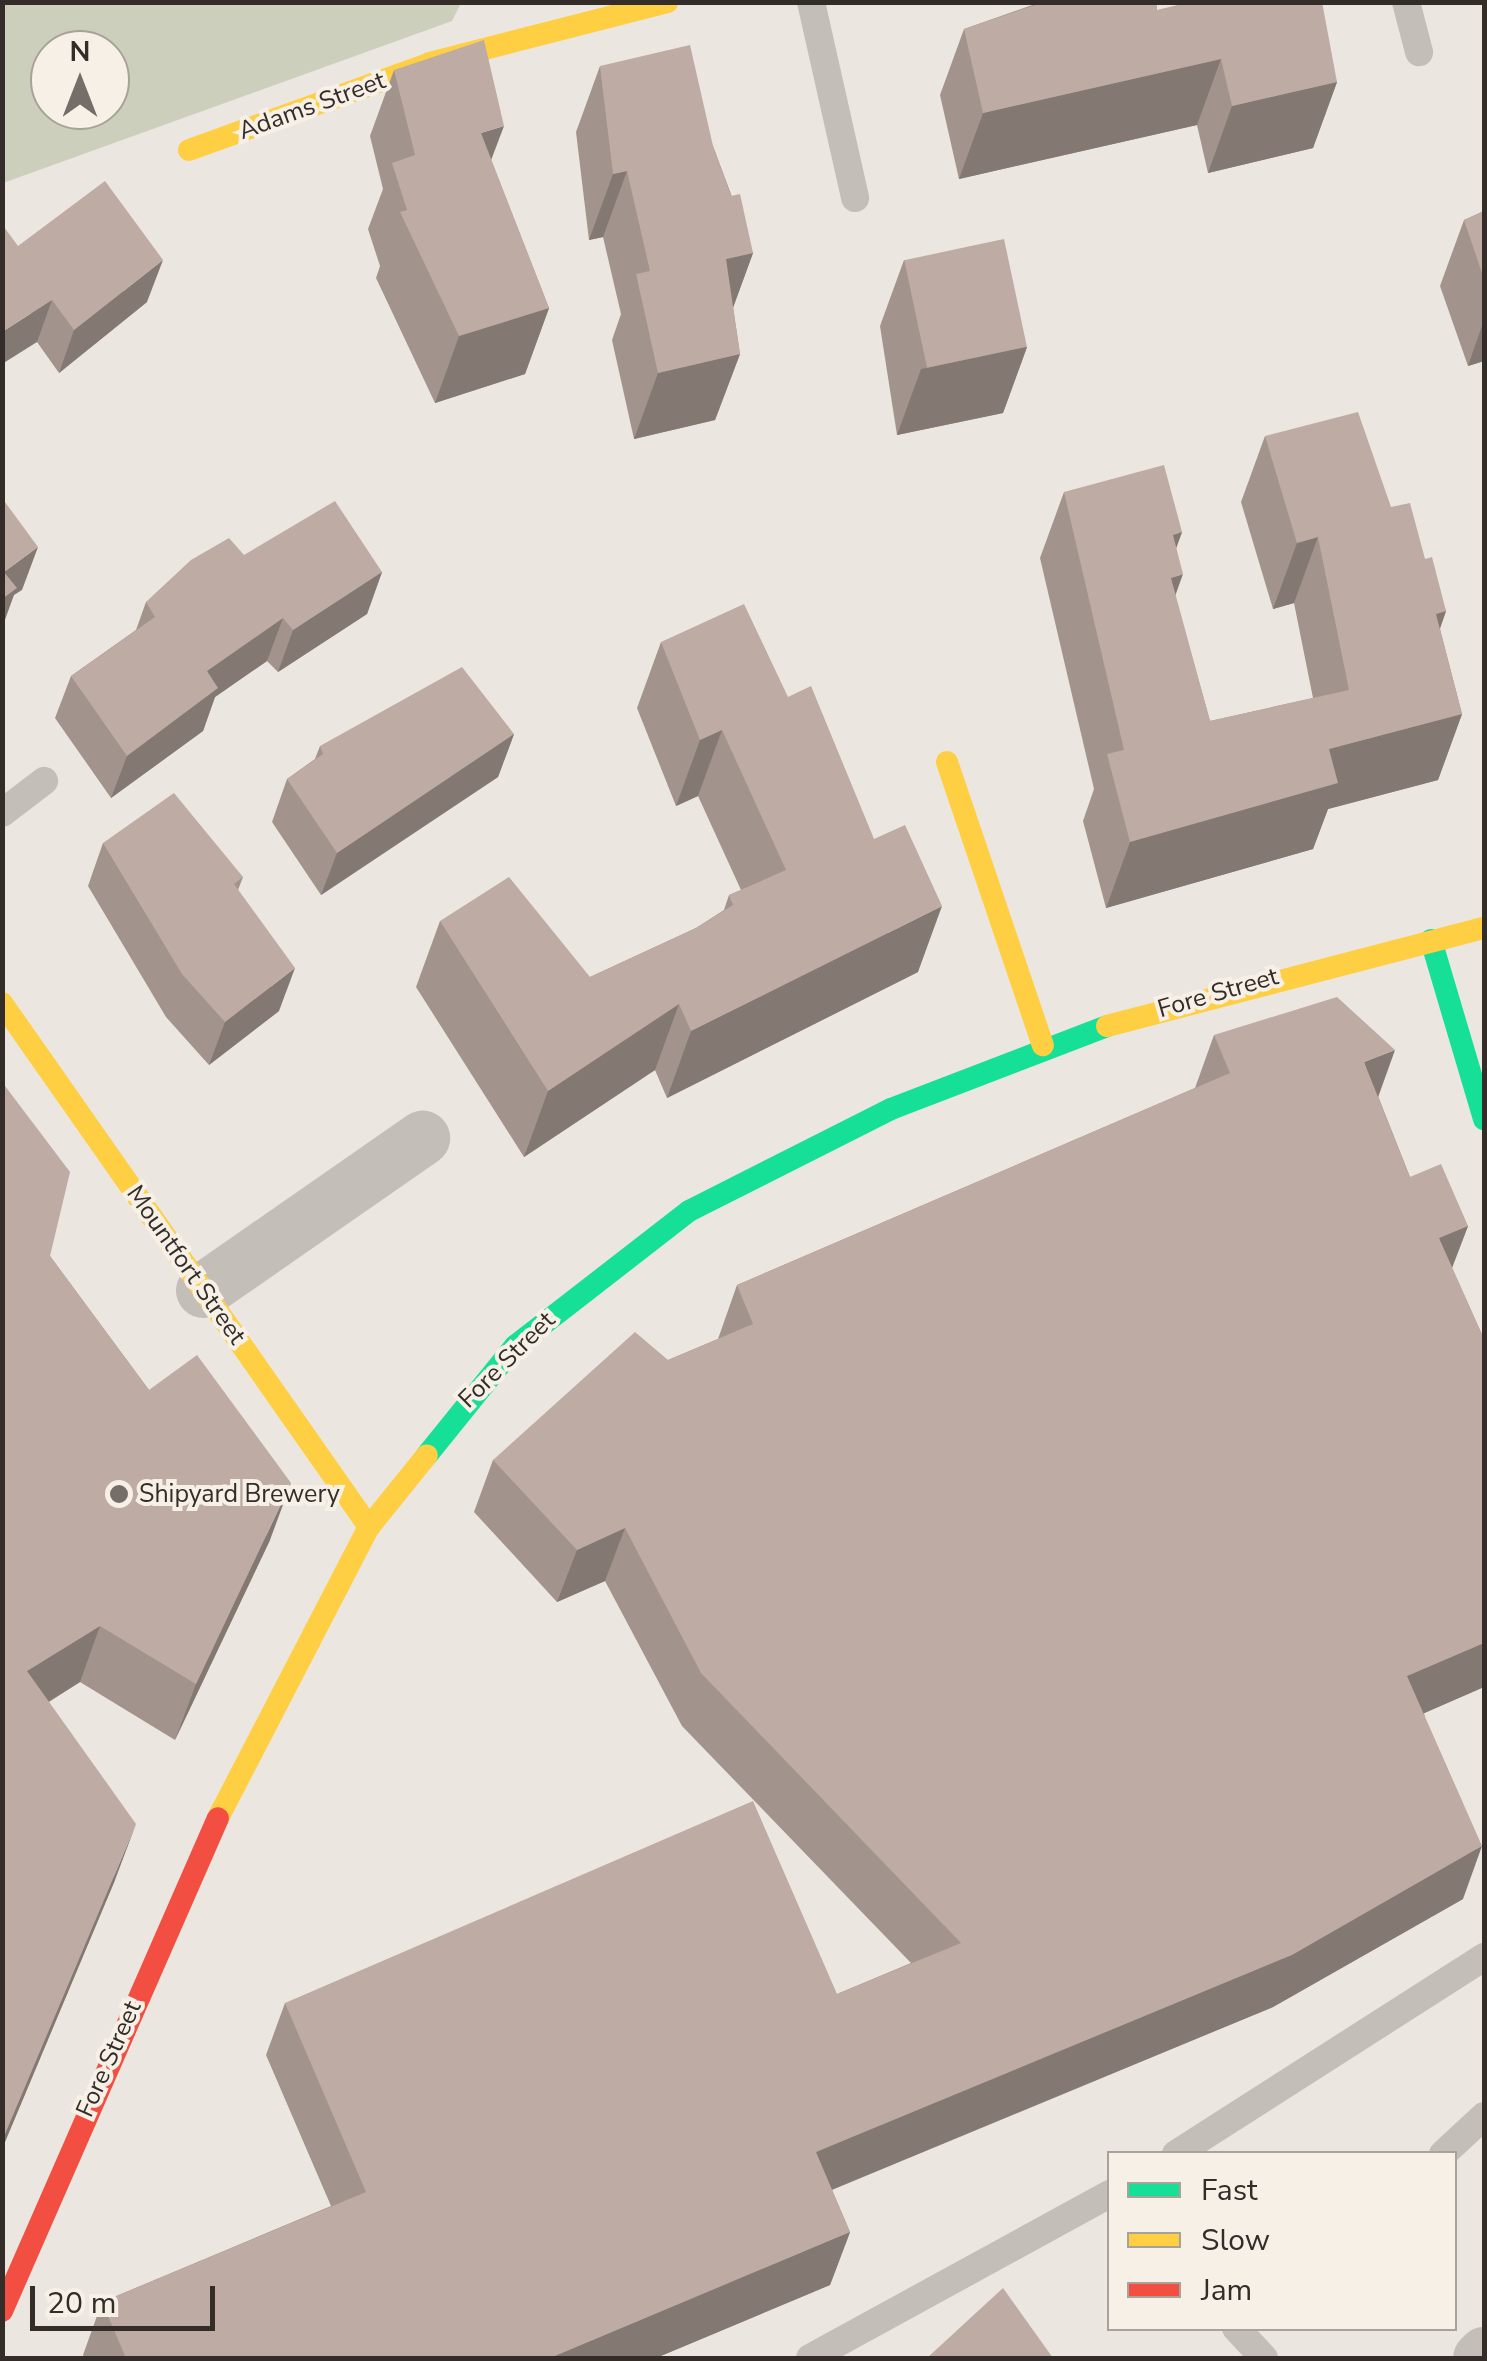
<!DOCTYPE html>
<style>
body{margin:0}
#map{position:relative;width:1487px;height:2361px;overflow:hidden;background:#ebe6e0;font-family:"Nunito Sans",sans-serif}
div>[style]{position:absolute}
.green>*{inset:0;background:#cccfbb}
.lane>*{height:28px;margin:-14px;padding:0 14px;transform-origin:14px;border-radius:14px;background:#c4beb9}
.street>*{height:55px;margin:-27.5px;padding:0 27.5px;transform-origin:27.5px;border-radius:27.5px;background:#c4beb9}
.fast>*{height:22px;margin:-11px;padding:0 11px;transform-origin:11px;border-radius:11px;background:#16e098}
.slow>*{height:22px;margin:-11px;padding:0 11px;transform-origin:11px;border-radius:11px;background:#ffcf43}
.jam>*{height:22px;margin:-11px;padding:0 11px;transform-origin:11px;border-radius:11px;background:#f24e42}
.wall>*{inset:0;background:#a3938d}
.shaded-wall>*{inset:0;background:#847873}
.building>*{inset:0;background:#bdaba4;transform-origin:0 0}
.dots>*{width:28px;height:28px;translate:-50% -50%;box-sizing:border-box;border:5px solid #f7f0e7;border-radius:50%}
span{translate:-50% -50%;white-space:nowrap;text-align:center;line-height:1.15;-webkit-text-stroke:8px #f7f0e7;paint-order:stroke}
.street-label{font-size:25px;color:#342c28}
.poi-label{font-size:25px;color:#342c28}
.left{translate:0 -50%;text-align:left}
.frame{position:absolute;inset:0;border:5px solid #342c28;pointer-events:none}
.legend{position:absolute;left:1107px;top:2151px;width:350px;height:180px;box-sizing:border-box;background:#f7f0e7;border:2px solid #a9a29b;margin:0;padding:12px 18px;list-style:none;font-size:30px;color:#342c28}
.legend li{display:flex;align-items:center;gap:20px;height:50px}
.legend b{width:50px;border:2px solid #a9a29b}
.north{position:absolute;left:30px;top:30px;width:100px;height:100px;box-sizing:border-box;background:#f7f0e7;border:2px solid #a9a29b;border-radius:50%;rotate:0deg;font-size:28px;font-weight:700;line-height:40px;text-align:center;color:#342c28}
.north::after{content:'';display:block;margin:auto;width:35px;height:45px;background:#746d68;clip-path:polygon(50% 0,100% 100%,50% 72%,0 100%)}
.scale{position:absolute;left:30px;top:2286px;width:185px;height:45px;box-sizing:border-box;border:5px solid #342c28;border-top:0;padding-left:12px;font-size:30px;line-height:35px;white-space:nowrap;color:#342c28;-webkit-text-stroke:8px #f7f0e7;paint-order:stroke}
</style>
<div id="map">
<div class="green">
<i style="clip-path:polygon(evenodd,3px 2px,461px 2px,461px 3px,452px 21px,3px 183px,3px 2px,50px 50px,110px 50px,110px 110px,50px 110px,50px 50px)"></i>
</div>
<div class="lane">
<i style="left:811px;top:2px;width:201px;rotate:77.3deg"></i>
<i style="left:1406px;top:2px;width:52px;rotate:75.4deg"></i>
<i style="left:2px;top:813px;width:53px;rotate:-37.3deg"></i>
<i style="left:1176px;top:2154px;width:366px;rotate:-32.6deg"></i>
<i style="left:1443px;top:2154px;width:56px;rotate:-42.8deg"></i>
<i style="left:1236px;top:2328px;width:41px;rotate:47deg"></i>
<i style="left:810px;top:2358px;width:342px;rotate:-28.7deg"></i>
</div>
<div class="street">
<i style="left:203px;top:1290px;width:267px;rotate:-34.8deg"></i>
<i style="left:1480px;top:2358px;width:6px;rotate:-45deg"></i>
</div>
<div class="fast">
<i style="left:1431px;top:940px;width:187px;rotate:73.5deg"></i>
<i style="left:427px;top:1455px;width:140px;rotate:-51.1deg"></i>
<i style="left:515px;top:1346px;width:220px;rotate:-37.8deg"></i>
<i style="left:689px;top:1211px;width:226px;rotate:-26.8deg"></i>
<i style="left:891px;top:1109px;width:231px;rotate:-21deg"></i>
</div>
<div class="slow">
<i style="left:189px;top:150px;width:256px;rotate:-19.8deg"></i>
<i style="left:430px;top:63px;width:245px;rotate:-14.4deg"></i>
<i style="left:947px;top:762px;width:299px;rotate:71.3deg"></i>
<i style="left:2px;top:1003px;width:640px;rotate:54.99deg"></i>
<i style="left:1107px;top:1026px;width:390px;rotate:-14.6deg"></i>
<i style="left:218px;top:1818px;width:328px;rotate:-62.6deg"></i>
<i style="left:369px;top:1527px;width:92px;rotate:-51.1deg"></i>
</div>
<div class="jam">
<i style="left:2px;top:2311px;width:538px;rotate:-66.34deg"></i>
</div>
<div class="wall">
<i style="clip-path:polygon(1041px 2px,1156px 2px,1157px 10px,1337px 82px,1313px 148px,1208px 173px,1197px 125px,959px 179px,940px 95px,964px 29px)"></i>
<i style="clip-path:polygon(600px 66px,713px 146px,753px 253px,733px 307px,740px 354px,715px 420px,634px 439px,612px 340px,621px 314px,603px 237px,589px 240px,576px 132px)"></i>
<i style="clip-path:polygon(394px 70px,491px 160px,549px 308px,525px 374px,435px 403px,376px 278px,380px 266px,368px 229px,383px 189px,370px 136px)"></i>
<i style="clip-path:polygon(1484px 211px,1484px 361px,1468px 366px,1440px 286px,1464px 220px)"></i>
<i style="clip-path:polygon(18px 246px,147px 302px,59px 373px,37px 342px)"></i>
<i style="clip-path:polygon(904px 260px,1027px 347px,1003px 413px,897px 435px,880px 326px)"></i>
<i style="clip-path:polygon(1265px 436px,1391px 507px,1425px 559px,1446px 611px,1440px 629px,1462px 714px,1438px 780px,1328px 809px,1313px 849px,1106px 908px,1083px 821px,1094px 789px,1040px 558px,1064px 492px,1182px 532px,1176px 548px,1175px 596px,1210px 721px,1313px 698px,1294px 603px,1273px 609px,1241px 502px)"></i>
<i style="clip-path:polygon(244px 555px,382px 572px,367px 614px,278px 672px,267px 661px,215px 697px,203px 731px,111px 798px,55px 718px,71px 676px,136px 630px,146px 602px)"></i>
<i style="clip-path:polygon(661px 642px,918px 972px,667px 1098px,655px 1070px,524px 1157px,416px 987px,440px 921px,590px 977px,696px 928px,724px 910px,729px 895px,741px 890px,698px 796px,676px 806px,637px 708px)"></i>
<i style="clip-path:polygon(514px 734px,498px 777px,321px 895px,272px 822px,287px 779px,315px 759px,320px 746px)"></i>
<i style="clip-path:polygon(103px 843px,243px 877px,238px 890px,279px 1011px,209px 1065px,166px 1017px,88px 886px)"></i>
<i style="clip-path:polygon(1214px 1035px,1378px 1096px,1410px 1177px,1468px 1226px,1452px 1268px,1484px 1339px,1484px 1687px,1424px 1713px,1463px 1899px,1273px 2007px,832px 2190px,850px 2232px,830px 2285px,656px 2358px,85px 2358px,83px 2355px,102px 2302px,331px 2206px,266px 2055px,285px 2003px,837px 1994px,911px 1963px,682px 1726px,605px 1581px,557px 1602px,474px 1512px,493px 1460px,668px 1360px,718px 1339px,737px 1285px,1195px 1088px)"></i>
<i style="clip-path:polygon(2px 1082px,50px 1256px,149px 1390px,270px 1540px,175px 1740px,80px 1682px,49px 1702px,115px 1880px,2px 2149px)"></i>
</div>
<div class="shaded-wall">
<i style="clip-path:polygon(1221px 59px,1197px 125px,959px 179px,983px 113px)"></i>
<i style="clip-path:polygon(1337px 82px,1313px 148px,1208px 173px,1232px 106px)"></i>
<i style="clip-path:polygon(504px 126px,479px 192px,481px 133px)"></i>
<i style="clip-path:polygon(627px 171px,603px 237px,589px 240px,613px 174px)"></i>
<i style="clip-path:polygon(753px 253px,729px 319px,726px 259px)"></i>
<i style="clip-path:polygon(163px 260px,147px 302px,59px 373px,74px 330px)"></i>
<i style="clip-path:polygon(52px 300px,37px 342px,2px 364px,2px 332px)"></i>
<i style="clip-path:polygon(549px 308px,525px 374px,435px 403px,459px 336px)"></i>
<i style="clip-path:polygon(1484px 320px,1484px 361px,1468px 366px)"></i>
<i style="clip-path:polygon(1027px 347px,1003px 413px,897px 435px,921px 369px)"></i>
<i style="clip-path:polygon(740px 354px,715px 420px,634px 439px,658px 373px)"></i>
<i style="clip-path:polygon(1182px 532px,1158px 598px,1173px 535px)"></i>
<i style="clip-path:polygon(1318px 537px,1294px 603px,1273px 609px,1297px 543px)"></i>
<i style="clip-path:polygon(38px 547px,22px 590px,14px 595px,2px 628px,4px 572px)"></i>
<i style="clip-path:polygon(382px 572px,367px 614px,278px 672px,293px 630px)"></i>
<i style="clip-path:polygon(1183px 574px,1159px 641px,1171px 578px)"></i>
<i style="clip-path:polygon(1446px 611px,1422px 678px,1436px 614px)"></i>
<i style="clip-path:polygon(283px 618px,267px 661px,215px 697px,203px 731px,111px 798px,127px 756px,207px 671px)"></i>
<i style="clip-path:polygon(1462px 714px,1438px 780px,1328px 809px,1313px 849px,1106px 908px,1130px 842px,1329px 749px)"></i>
<i style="clip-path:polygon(722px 730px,698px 796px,676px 806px,700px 740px)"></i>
<i style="clip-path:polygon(514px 734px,498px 777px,321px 895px,337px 853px)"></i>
<i style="clip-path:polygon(942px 906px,918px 972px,667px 1098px,691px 1031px)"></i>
<i style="clip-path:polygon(295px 968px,279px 1011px,209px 1065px,225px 1022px)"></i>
<i style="clip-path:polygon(679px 1004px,655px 1070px,524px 1157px,548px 1091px)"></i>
<i style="clip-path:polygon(1395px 1050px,1376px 1103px,1364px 1062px)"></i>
<i style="clip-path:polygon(1468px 1226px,1448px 1278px,1439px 1238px)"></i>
<i style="clip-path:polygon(291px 1483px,270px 1540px,175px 1740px,196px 1684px)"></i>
<i style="clip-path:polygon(625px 1528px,605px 1581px,557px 1602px,577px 1550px)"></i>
<i style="clip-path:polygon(100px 1626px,80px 1682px,6px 1728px,27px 1671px)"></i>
<i style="clip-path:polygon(1484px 1643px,1484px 1687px,1388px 1729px,1407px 1676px)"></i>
<i style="clip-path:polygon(136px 1824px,115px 1880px,2px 2149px,2px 2141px)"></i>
<i style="clip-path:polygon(1482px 1846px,1463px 1899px,1273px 2007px,797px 2204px,816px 2152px)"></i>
<i style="clip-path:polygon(850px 2232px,830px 2285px,656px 2358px,550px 2358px)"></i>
</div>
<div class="building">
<i style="clip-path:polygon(1044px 2px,1156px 2px,1157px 10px,1190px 2px,1322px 2px,1337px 82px,1232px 106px,1221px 59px,983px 113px,964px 29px)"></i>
<i style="clip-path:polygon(484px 40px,504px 126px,481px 133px,549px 308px,459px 336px,400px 212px,407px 210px,392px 163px,415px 155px,394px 70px)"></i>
<i style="clip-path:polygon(690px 45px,713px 146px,731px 196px,740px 194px,753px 253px,726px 259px,740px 354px,658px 373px,636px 274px,650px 271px,627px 171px,613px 174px,600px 66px)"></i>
<i style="clip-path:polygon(105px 181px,163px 260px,74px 330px,52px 300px,2px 332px,2px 228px,4px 227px,18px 246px)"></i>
<i style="clip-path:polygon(1484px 211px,1484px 279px,1464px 220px)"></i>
<i style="left:1004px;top:239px;width:110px;height:102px;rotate:78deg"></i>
<i style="clip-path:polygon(1358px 412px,1391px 507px,1410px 503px,1425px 559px,1432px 557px,1446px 611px,1436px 614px,1462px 714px,1329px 749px,1338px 783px,1130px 842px,1107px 754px,1124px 750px,1064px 492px,1164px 465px,1182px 532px,1173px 535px,1183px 574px,1171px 578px,1210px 721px,1349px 690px,1318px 537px,1297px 543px,1265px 436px)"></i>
<i style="clip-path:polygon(2px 498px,38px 547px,4px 572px,17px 588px,2px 599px)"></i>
<i style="clip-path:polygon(335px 501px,382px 572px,293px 630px,283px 618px,207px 671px,218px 688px,127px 756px,71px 676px,155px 617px,146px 602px,191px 560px,229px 538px,244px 555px)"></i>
<i style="clip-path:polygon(744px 604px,788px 697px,811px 686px,874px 839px,905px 825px,942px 906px,691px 1031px,679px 1004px,548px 1091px,440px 921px,509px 877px,590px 977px,696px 928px,733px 905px,729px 895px,786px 870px,722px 730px,700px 740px,661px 642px)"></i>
<i style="clip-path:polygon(462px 667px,514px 734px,337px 853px,287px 779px,323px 754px,320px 746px)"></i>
<i style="clip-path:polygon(174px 793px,243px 877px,234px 884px,295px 968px,225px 1022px,182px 974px,103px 843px)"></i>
<i style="clip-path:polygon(1337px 997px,1395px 1050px,1364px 1062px,1410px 1177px,1441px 1164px,1468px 1226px,1439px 1238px,1484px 1339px,1484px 1643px,1407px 1676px,1482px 1846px,1292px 1955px,816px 2152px,850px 2232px,550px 2358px,126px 2358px,102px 2302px,366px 2192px,285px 2003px,753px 1801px,837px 1994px,961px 1943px,701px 1673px,625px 1528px,577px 1550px,493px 1460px,635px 1332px,668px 1360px,753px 1324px,737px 1285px,1230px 1073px,1214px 1035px)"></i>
<i style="clip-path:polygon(2px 1082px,70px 1172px,50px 1256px,149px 1390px,197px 1355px,291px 1483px,196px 1684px,100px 1626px,27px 1671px,136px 1824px,2px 2141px)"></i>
<i style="clip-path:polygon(1003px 2288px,1053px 2358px,927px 2358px)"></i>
</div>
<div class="dots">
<i style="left:119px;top:1494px;background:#746d68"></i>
</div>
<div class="street-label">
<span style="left:312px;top:106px;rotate:-20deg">Adams Street</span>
<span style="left:1218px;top:993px;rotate:-16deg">Fore Street</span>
<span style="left:186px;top:1265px;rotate:55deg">Mountfort Street</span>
<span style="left:507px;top:1360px;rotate:-45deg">Fore Street</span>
<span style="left:109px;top:2059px;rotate:-66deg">Fore Street</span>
</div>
<div class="poi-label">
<span class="left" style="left:139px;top:1494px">Shipyard Brewery</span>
</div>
<div class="frame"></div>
<ul class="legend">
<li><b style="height:12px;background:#16e098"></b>Fast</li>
<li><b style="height:12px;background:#ffcf43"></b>Slow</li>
<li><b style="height:12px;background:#f24e42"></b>Jam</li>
</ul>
<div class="north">N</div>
<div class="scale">20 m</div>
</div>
